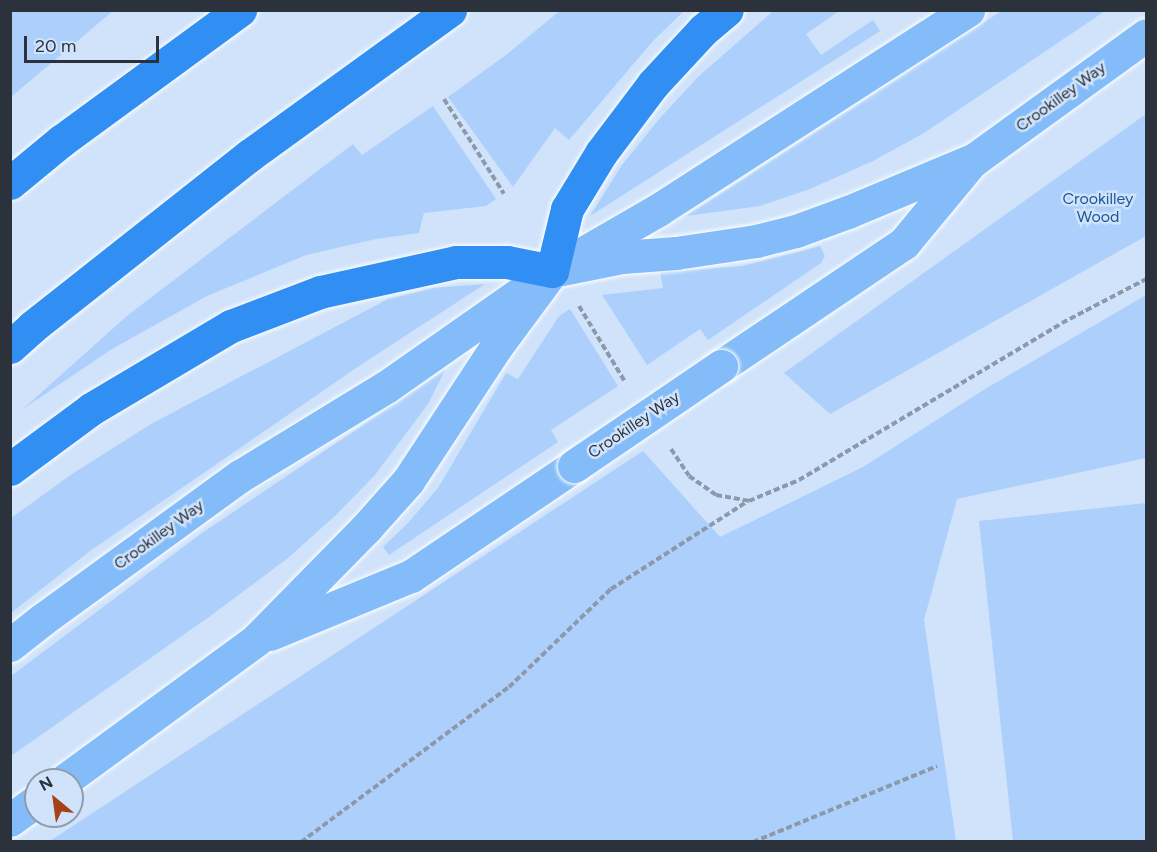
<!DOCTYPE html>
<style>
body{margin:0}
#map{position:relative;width:1157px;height:852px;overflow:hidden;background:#d0e3fb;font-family:Figtree,sans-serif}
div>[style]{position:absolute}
.green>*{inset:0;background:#acd0fb}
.path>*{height:4px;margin-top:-2px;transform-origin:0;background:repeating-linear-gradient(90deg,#8b99ab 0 6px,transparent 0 9px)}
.roads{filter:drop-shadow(0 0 2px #fff) drop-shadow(0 0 2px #fff)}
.primary>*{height:33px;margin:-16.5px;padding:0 16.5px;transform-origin:16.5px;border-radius:16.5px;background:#83bcf8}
.motorway>*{height:33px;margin:-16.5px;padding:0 16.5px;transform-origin:16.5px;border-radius:16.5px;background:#318ff3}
.bridges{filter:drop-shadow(0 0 2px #fff) drop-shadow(0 0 2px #fff)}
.primary-bridge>*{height:33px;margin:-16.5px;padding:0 16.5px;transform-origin:16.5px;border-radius:16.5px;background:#83bcf8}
span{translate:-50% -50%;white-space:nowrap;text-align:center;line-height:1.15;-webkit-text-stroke:5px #d0e3fb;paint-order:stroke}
.street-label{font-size:16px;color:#2b323b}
.park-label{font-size:16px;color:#1c5796}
.frame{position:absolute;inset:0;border:12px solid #2b323b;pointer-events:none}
.north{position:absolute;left:24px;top:768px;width:60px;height:60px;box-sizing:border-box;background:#d0e3fb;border:2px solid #8e9cae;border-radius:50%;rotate:331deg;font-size:16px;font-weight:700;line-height:24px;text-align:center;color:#2b323b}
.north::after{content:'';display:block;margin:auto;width:21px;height:27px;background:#a64115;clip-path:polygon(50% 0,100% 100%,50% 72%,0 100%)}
.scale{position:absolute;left:24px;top:36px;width:135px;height:27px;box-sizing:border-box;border:3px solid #2b323b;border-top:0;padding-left:8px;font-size:18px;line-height:21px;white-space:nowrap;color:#2b323b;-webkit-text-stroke:4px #d0e3fb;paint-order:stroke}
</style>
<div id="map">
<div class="green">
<i style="clip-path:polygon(11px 10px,113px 10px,113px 11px,11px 97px)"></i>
<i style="clip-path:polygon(561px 10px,684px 11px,652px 42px,569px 140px,555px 128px,513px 187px,448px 97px,506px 55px)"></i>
<i style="clip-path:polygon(1003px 10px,1105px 11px,924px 133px,873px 161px,810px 189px,760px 206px,686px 216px)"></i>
<i style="clip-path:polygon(773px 11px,839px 11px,806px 34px,821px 55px,873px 20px,880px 31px,590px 216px,622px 165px,660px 118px,698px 77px)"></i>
<i style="clip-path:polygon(433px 106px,496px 199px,486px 206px,424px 213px,419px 233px,376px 239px,306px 255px,207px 296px,112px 349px,23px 409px,128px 315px,353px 144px,362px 155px)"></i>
<i style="clip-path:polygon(1146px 114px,1146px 236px,830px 414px,784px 373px)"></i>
<i style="clip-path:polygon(820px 246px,825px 256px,821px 263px,708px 340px,700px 329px,647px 365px,602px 295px,663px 288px,660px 272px,742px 266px)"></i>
<i style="clip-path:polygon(485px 284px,362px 364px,90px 551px,11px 613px,11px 518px,72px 474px,151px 424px,388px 299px,432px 288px)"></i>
<i style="clip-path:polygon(1146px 295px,1146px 458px,957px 499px,924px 620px,956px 841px,50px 841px,643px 451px,720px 537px,863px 467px,985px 389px)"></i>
<i style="clip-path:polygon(570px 309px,618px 386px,551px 430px,558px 442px,389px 555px,383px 547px,408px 523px,438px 488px,506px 373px,518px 379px,559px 316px)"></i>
<i style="clip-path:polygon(445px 370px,428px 404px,375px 475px,336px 515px,288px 558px,209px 617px,11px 756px,11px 676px,202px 533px)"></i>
<i style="clip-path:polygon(1146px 503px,1146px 841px,1013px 841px,979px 521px)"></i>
</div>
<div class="path">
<i style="left:444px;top:99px;width:112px;rotate:57.7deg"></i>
<i style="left:579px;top:306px;width:87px;rotate:58.7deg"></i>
<i style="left:671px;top:449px;width:32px;rotate:56deg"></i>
<i style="left:689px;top:476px;width:33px;rotate:35deg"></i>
<i style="left:716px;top:495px;width:34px;rotate:10deg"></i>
<i style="left:749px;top:501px;width:54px;rotate:-22.8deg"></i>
<i style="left:799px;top:480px;width:306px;rotate:-30.8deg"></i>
<i style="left:1062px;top:323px;width:95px;rotate:-27.6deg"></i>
<i style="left:301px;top:842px;width:259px;rotate:-36.7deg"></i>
<i style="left:509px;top:687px;width:141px;rotate:-43.9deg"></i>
<i style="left:611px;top:589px;width:163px;rotate:-32.7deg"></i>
<i style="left:753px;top:842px;width:199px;rotate:-22.4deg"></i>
</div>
<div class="roads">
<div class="primary">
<i style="left:578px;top:256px;width:92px;rotate:-29.9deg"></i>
<i style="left:658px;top:210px;width:369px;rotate:-32.8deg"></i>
<i style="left:721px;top:366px;width:220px;rotate:-33.9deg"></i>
<i style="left:904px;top:243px;width:105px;rotate:-50.4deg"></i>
<i style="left:270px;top:634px;width:152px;rotate:-22.4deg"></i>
<i style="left:411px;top:576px;width:197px;rotate:-34deg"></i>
<i style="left:10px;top:645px;width:42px;rotate:-38.2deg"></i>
<i style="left:43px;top:619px;width:243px;rotate:-36deg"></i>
<i style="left:240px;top:476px;width:171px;rotate:-31.4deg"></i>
<i style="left:386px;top:387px;width:174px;rotate:-35deg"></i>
<i style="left:65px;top:780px;width:237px;rotate:-36.2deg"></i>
<i style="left:256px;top:640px;width:157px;rotate:-45.5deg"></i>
<i style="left:366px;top:528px;width:63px;rotate:-48.2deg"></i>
<i style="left:408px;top:481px;width:160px;rotate:-56.7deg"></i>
<i style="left:496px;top:347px;width:94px;rotate:-53.6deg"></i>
<i style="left:552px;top:271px;width:71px;rotate:-11.3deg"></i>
<i style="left:622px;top:257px;width:54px;rotate:-4.2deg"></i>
<i style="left:676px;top:253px;width:81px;rotate:-8.5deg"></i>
<i style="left:756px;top:241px;width:41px;rotate:-14deg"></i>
<i style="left:796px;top:231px;width:55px;rotate:-20.1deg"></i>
<i style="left:848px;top:212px;width:138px;rotate:-22.7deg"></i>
<i style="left:975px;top:159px;width:211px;rotate:-35.9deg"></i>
<i style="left:10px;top:820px;width:32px;rotate:-36deg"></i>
</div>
<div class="motorway">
<i style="left:10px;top:183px;width:66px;rotate:-39.5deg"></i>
<i style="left:61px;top:141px;width:222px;rotate:-36.2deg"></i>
<i style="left:10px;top:347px;width:30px;rotate:-42deg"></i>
<i style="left:32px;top:327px;width:278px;rotate:-38.3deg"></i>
<i style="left:250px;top:155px;width:247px;rotate:-35.9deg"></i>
<i style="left:10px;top:469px;width:101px;rotate:-36.5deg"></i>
<i style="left:91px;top:409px;width:163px;rotate:-30.7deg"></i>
<i style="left:231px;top:326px;width:95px;rotate:-20.9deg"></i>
<i style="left:320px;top:292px;width:139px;rotate:-12.4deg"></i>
<i style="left:456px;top:262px;width:51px"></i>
<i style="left:507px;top:262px;width:46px;rotate:11.3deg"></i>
<i style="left:552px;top:271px;width:64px;rotate:-76.4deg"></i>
<i style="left:567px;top:209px;width:66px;rotate:-58.7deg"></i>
<i style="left:601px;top:153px;width:86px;rotate:-53deg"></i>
<i style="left:653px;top:84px;width:74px;rotate:-47.2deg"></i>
<i style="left:703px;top:30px;width:31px;rotate:-40deg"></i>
</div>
</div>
<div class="bridges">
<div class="primary-bridge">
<i style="left:574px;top:466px;width:178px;rotate:-34.2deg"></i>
</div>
</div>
<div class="street-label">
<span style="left:1061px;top:97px;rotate:-36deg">Crookilley Way</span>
<span style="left:634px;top:425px;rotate:-34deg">Crookilley Way</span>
<span style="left:159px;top:535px;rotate:-36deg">Crookilley Way</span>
</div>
<div class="park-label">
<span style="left:1098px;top:208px">Crookilley<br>Wood</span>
</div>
<div class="frame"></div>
<div class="north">N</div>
<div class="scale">20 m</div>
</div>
